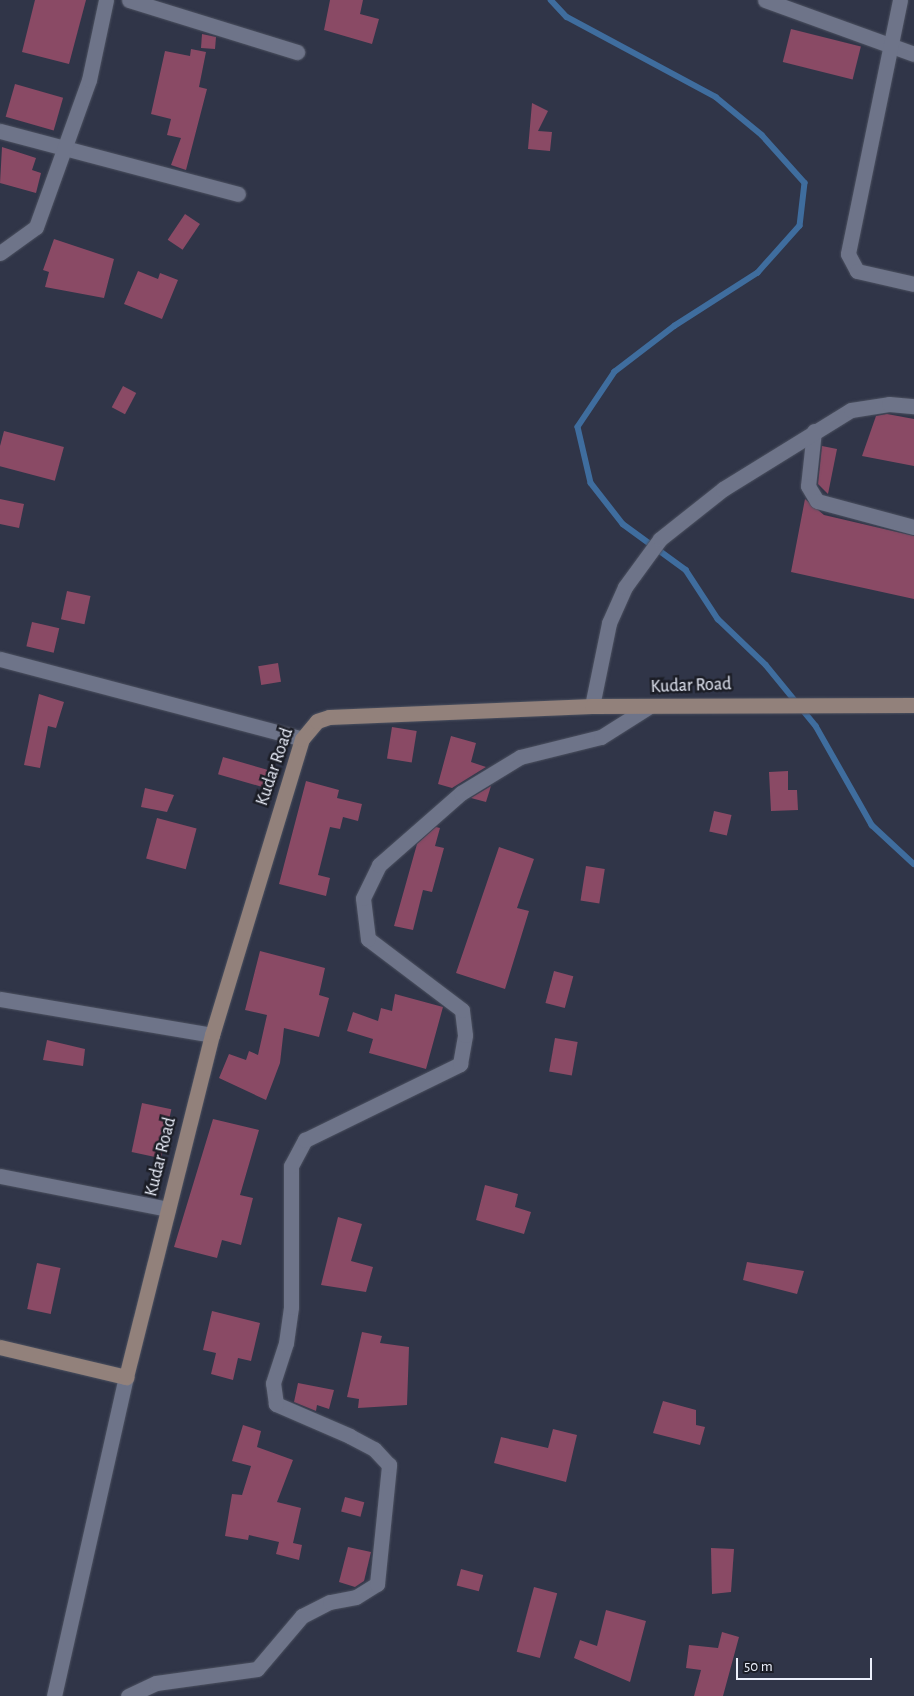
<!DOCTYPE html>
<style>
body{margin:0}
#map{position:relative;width:914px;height:1696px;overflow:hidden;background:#303548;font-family:"Alegreya Sans",sans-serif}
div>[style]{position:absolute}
.stream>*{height:5.5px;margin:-2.75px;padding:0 2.75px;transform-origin:2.75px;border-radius:2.75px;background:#3f6d9e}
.building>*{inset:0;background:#8a4a65;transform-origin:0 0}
.roads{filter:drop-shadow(0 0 1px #4b505f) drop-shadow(0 0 1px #4b505f)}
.street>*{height:15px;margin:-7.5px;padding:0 7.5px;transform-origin:7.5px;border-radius:7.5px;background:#6e7489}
.secondary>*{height:15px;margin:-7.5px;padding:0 7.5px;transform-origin:7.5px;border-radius:7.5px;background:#92817b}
span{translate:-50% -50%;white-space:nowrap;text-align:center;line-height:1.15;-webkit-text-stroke:5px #1b1d26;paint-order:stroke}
.street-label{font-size:18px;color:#ecf0fc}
.scale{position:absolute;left:736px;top:1658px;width:136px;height:22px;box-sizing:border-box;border:2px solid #ecf0fc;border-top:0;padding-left:6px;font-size:15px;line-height:18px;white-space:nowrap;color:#ecf0fc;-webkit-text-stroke:4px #1b1d26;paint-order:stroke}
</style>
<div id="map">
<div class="stream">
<i style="left:551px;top:0;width:23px;rotate:47deg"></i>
<i style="left:567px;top:17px;width:169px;rotate:28.2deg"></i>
<i style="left:716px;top:97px;width:60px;rotate:39.6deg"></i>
<i style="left:762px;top:135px;width:64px;rotate:48.1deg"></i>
<i style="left:805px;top:183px;width:43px;rotate:96.6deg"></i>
<i style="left:800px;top:226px;width:63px;rotate:131.8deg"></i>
<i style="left:758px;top:273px;width:98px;rotate:147.4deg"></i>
<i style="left:675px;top:326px;width:76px;rotate:142.5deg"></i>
<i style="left:615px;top:372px;width:66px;rotate:123.9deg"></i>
<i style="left:578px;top:427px;width:57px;rotate:76.9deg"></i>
<i style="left:591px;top:483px;width:52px;rotate:52deg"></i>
<i style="left:623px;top:524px;width:78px;rotate:36.1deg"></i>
<i style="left:686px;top:570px;width:59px;rotate:56.9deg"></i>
<i style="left:718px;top:619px;width:66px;rotate:43.8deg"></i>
<i style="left:766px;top:665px;width:79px;rotate:50.7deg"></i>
<i style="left:816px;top:726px;width:114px;rotate:60.5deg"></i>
<i style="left:872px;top:825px;width:57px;rotate:42.9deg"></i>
</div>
<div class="building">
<i style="clip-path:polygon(35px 0,86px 0,69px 64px,22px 52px)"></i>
<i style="clip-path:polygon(330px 0,363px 0,360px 14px,379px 19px,372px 44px,324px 30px)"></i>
<i style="left:791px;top:29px;width:72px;height:34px;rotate:14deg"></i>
<i style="clip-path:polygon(202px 34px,216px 37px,215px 49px,201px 48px)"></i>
<i style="clip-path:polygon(191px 49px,206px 52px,199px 87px,207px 89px,186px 170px,171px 165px,181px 138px,167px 135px,171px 119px,151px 114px,165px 51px,190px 56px)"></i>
<i style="left:15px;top:84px;width:50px;height:34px;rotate:16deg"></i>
<i style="clip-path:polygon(532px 103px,548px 111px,538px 131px,552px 132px,550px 151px,528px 149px)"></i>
<i style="clip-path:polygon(2px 147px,36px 158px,32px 170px,41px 173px,36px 193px,0 183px)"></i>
<i style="left:185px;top:214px;width:18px;height:31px;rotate:34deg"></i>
<i style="clip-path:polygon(54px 239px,114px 259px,104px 298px,45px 287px,49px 272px,43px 270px)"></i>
<i style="clip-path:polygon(138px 271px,158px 279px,160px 273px,178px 280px,162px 319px,124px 304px)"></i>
<i style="left:123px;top:386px;width:15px;height:24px;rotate:28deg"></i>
<i style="clip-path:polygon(887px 414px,914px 419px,914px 466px,862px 456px,876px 416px)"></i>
<i style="left:4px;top:431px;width:62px;height:35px;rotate:15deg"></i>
<i style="clip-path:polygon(822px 446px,837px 449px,828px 494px,818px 484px)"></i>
<i style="clip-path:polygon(0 499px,24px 504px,19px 528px,0 524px)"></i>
<i style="clip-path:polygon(805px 499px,824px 515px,914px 536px,914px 599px,791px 572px)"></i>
<i style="left:67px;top:591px;width:24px;height:29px;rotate:12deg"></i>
<i style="left:32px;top:622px;width:28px;height:25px;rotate:13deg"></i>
<i style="left:278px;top:663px;width:19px;height:20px;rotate:81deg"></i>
<i style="clip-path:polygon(39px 694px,64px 702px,56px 728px,48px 726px,40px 768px,24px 765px)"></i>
<i style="left:392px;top:727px;width:25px;height:32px;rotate:9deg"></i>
<i style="clip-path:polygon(451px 736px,476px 743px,471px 762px,486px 767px,452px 788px,438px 784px)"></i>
<i style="left:223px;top:757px;width:46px;height:18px;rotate:16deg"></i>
<i style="clip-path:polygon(788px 771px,788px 790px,797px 790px,798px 810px,771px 811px,769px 772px)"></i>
<i style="clip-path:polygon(306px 781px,339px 790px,337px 798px,362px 804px,358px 821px,343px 817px,340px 829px,330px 827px,318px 875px,330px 878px,326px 896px,279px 884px)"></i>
<i style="clip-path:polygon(491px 786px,486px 802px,471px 798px)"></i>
<i style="clip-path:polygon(145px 788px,174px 795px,167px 812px,141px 807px)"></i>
<i style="left:714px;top:811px;width:18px;height:21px;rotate:13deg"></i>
<i style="left:157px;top:818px;width:41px;height:42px;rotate:15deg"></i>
<i style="clip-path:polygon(436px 827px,440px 828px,435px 846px,444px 848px,432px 892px,423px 890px,413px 930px,394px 926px,417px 844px)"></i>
<i style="clip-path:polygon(499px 847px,534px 859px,517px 908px,529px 911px,505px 989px,456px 973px)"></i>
<i style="left:586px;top:866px;width:19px;height:35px;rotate:9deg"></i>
<i style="clip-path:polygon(260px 951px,325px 968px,319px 995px,329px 998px,319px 1037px,284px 1028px,280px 1063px,266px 1100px,219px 1078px,229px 1054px,246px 1060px,249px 1051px,258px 1055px,267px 1015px,245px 1010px)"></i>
<i style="left:554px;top:971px;width:20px;height:33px;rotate:15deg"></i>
<i style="clip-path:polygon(395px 994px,443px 1007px,426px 1069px,369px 1053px,373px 1039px,347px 1031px,353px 1012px,378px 1021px,381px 1008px,392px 1011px)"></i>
<i style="left:555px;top:1038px;width:23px;height:34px;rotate:10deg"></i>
<i style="clip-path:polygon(47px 1040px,85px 1049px,83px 1066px,43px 1060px)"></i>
<i style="left:142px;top:1103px;width:30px;height:50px;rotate:12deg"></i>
<i style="clip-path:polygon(213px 1119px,259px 1130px,240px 1195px,253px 1198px,241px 1245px,222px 1240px,217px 1258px,174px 1247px)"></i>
<i style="clip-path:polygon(485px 1185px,518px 1194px,515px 1207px,531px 1212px,524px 1234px,476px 1220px)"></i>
<i style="clip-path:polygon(338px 1217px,362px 1224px,351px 1261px,373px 1267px,366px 1292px,321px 1285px)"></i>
<i style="clip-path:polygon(747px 1262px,804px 1271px,797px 1294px,743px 1280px)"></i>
<i style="left:37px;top:1263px;width:24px;height:47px;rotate:12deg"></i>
<i style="clip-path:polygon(212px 1311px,260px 1323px,251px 1361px,238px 1358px,233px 1380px,211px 1374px,216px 1353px,203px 1350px)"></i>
<i style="clip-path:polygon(362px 1332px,382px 1336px,380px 1343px,409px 1347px,407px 1405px,358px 1408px,359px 1399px,347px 1397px)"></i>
<i style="clip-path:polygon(298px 1383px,334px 1390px,329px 1409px,317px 1405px,316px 1411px,294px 1402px)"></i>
<i style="clip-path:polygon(663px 1401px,696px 1410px,696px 1425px,705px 1427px,700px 1445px,653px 1433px)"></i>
<i style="clip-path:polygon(243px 1425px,261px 1431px,257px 1447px,293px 1460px,277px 1502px,301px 1508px,293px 1543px,302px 1545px,299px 1560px,276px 1554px,279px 1542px,249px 1535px,248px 1540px,225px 1536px,232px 1494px,242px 1495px,251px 1466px,232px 1461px)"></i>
<i style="clip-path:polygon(553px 1429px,577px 1435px,566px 1482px,494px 1463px,501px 1437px,548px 1448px)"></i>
<i style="left:345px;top:1497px;width:20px;height:15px;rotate:15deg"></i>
<i style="clip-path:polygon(348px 1547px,371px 1552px,364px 1581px,355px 1587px,339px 1582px)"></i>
<i style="clip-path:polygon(711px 1548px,734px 1549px,731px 1592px,712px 1594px)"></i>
<i style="left:461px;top:1569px;width:23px;height:17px;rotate:15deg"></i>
<i style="left:534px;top:1587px;width:24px;height:67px;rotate:15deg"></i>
<i style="clip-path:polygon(606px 1610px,646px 1621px,630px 1682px,574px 1658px,580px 1640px,597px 1646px)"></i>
<i style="clip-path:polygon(722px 1632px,739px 1637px,723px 1696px,694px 1696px,701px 1670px,686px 1668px,689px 1645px,718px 1648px)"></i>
</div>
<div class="roads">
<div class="street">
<i style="left:129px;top:0;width:176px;rotate:17.2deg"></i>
<i style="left:765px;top:0;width:158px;rotate:19.9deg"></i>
<i style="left:900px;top:0;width:259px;rotate:101.6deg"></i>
<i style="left:848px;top:254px;width:19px;rotate:62deg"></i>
<i style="left:857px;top:271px;width:58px;rotate:12.8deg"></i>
<i style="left:0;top:131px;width:246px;rotate:14.8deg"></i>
<i style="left:0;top:253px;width:44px;rotate:-35.8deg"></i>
<i style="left:36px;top:227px;width:156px;rotate:-70.2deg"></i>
<i style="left:89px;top:80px;width:82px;rotate:-78deg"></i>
<i style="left:814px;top:431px;width:55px;rotate:96.2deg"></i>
<i style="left:808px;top:486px;width:17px;rotate:59deg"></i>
<i style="left:817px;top:501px;width:100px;rotate:15deg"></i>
<i style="left:0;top:659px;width:312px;rotate:14.8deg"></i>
<i style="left:592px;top:706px;width:85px;rotate:-78.4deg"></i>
<i style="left:609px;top:623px;width:39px;rotate:-66deg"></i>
<i style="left:625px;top:587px;width:59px;rotate:-53.9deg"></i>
<i style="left:660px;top:539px;width:80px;rotate:-38.4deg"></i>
<i style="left:723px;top:489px;width:150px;rotate:-31.7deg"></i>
<i style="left:851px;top:410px;width:38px;rotate:-9deg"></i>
<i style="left:889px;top:404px;width:25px;rotate:5deg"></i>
<i style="left:0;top:999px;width:215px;rotate:9.6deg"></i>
<i style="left:0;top:1176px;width:171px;rotate:11.1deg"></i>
<i style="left:54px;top:1696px;width:327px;rotate:-77.3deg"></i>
<i style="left:128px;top:1696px;width:31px;rotate:-25deg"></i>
<i style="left:156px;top:1683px;width:102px;rotate:-7.9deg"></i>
<i style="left:257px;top:1669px;width:70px;rotate:-49.7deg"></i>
<i style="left:302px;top:1616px;width:31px;rotate:-27deg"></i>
<i style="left:330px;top:1602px;width:26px;rotate:-11deg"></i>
<i style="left:356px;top:1597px;width:25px;rotate:-32deg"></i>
<i style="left:377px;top:1584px;width:120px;rotate:-84.2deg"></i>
<i style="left:389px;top:1465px;width:22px;rotate:-133deg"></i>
<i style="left:374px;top:1449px;width:27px;rotate:-152deg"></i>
<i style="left:350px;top:1436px;width:81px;rotate:-156.6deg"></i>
<i style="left:276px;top:1404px;width:21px;rotate:-98deg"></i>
<i style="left:273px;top:1383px;width:42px;rotate:-72deg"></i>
<i style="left:286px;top:1343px;width:36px;rotate:-82deg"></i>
<i style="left:291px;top:1307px;width:141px;rotate:-90deg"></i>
<i style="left:291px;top:1166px;width:30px;rotate:-62deg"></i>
<i style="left:305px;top:1140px;width:173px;rotate:-26.1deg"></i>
<i style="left:460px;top:1064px;width:29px;rotate:-80deg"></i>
<i style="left:465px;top:1035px;width:25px;rotate:-97deg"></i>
<i style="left:462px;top:1010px;width:118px;rotate:-142.9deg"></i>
<i style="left:368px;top:939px;width:41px;rotate:-97deg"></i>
<i style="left:363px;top:898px;width:37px;rotate:-64deg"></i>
<i style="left:379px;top:865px;width:109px;rotate:-41.3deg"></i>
<i style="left:461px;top:793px;width:69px;rotate:-31.4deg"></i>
<i style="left:520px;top:757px;width:83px;rotate:-13.9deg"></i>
<i style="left:601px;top:737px;width:58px;rotate:-32.3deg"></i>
</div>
<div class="secondary">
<i style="left:0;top:1347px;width:130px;rotate:13.4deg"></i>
<i style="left:126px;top:1377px;width:353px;rotate:-75.9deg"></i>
<i style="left:212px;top:1035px;width:309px;rotate:-73.1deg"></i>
<i style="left:302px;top:739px;width:23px;rotate:-50deg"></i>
<i style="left:317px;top:721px;width:13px;rotate:-18deg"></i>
<i style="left:329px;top:717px;width:263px;rotate:-2.4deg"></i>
<i style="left:592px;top:706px;width:322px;rotate:-0.2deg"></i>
</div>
</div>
<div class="street-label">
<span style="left:691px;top:686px;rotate:-2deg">Kudar Road</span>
<span style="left:275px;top:767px;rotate:-71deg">Kudar Road</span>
<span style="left:161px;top:1157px;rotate:-76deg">Kudar Road</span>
</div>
<div class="scale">50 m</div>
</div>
